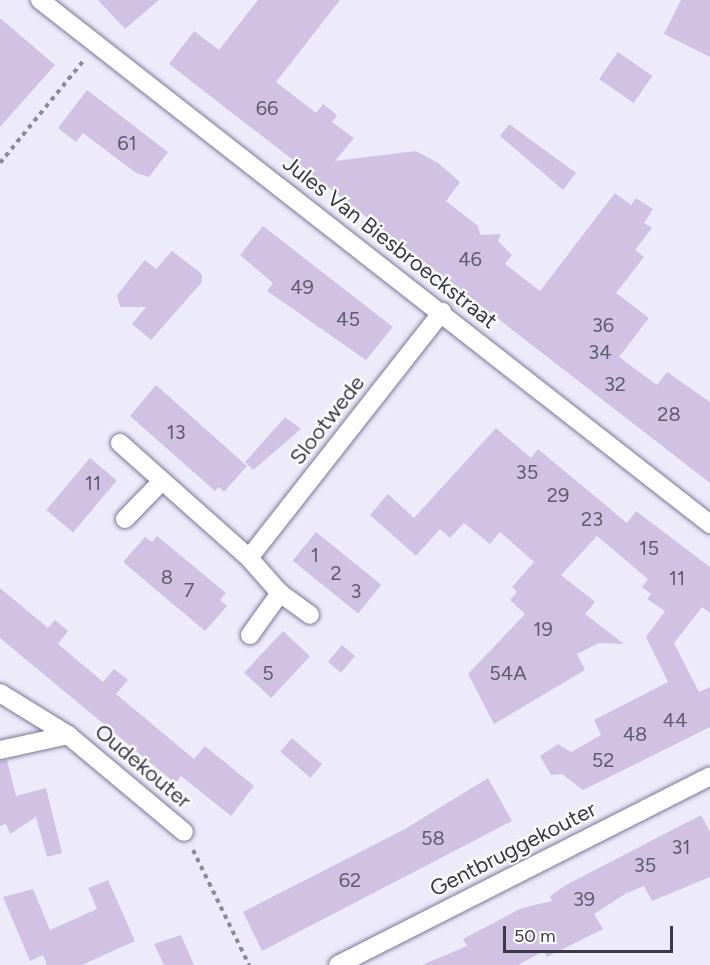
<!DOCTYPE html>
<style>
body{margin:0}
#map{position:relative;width:710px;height:965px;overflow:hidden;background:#edebfa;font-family:Figtree,sans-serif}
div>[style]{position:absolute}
.building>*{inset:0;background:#d1c2e4;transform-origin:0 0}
.path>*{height:4px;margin-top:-2px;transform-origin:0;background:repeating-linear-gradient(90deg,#8c8a98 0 4.5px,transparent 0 9px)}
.roads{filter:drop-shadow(0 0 2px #7b7697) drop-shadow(0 0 2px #7b7697)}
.street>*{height:18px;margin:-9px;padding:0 9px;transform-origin:9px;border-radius:9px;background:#fff}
span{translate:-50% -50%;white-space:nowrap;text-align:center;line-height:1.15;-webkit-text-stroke:4.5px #fff;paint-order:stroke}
.number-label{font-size:20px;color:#605b6e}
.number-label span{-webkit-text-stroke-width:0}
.street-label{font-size:22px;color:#3b3947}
.scale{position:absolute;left:503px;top:926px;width:170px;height:27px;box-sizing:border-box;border:3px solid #3b3947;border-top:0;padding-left:8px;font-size:18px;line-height:21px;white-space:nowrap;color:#3b3947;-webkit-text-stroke:4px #fff;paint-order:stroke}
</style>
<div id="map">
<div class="building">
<i style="clip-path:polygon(98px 0,159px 0,125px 29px)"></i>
<i style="clip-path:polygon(258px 0,340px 0,276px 82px,316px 113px,323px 104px,337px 115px,332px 122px,354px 138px,335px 161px,416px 151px,438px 163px,460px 182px,446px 201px,478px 226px,480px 235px,501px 234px,498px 241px,512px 255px,505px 264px,540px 291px,615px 193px,631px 205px,636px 198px,653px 209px,644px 223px,652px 228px,635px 250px,644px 257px,616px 293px,649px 318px,619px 357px,657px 385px,667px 372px,710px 402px,710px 483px,169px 64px,194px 31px,219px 50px)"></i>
<i style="clip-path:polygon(681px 0,710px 0,710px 57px,664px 34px)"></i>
<i style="clip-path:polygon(0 18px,55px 65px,0 127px)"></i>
<i style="left:618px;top:52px;width:42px;height:33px;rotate:35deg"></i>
<i style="clip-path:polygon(87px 90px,168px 152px,149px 177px,136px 173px,83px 133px,76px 142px,58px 128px)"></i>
<i style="clip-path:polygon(509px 124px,576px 173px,563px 190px,500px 136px)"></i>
<i style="clip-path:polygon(263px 226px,393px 327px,366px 360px,267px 291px,273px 283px,240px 255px)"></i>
<i style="clip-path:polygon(172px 251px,202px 274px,202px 282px,151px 340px,132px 324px,146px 307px,120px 307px,117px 295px,145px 260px,156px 269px)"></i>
<i style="clip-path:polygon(156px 385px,247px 466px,224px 492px,219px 487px,215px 491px,130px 416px)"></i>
<i style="clip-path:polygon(285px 417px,301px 429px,253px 470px,245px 462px)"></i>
<i style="clip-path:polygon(496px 428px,531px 458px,538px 449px,627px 523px,636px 511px,710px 567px,710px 613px,702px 607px,674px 643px,699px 692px,710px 687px,710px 727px,583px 790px,562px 774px,551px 775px,540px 756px,558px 744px,571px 752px,587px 743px,601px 735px,594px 720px,668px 682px,646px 637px,665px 611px,647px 599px,651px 594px,642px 587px,648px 579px,597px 536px,561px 575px,595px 602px,585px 614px,624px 644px,599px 643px,577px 654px,585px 670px,494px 724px,468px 674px,525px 614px,510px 600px,517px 592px,512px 587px,534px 562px,500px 532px,490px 544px,464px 523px,450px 538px,440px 529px,416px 556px,370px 515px,388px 494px,414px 518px)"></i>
<i style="left:90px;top:458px;width:35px;height:68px;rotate:40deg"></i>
<i style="left:316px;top:532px;width:84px;height:37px;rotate:39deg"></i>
<i style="clip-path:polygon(157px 536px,226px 593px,220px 600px,227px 606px,205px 631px,123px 562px,145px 537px,152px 542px)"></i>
<i style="clip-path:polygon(0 588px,48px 628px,55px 620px,68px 631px,58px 644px,103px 682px,114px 669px,128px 680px,116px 694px,194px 759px,205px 746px,254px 786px,231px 816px,181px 776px,175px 783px,0 638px)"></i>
<i style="left:283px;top:631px;width:37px;height:57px;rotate:43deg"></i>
<i style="left:342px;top:645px;width:17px;height:22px;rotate:40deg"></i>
<i style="left:292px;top:738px;width:40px;height:18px;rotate:41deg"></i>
<i style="clip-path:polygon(7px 760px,16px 796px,46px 788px,62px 853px,47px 857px,36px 817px,10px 834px,6px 824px,0 826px,0 761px)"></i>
<i style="clip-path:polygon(488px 778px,512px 821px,262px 951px,243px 912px,405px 829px)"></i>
<i style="clip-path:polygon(701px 815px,710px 832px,710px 877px,652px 901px,644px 886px,625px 894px,594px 914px,603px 929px,547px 957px,544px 951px,518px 965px,422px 965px,467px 946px,463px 939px,522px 908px,552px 901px,550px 896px,566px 885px)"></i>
<i style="clip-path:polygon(108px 880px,135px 941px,82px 965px,47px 965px,43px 955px,30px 961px,3px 897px,33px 889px,50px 930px,97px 909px,88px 888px)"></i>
<i style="clip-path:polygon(181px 935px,194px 965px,164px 965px,154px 944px)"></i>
</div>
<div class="path">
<i style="left:0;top:163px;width:133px;rotate:-50.8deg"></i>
<i style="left:193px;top:850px;width:128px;rotate:64deg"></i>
</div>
<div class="roads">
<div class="street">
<i style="left:40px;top:0;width:851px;rotate:38.03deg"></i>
<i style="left:120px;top:443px;width:173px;rotate:41.7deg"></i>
<i style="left:249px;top:558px;width:313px;rotate:-51.9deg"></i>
<i style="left:125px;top:519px;width:50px;rotate:-45.8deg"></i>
<i style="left:249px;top:558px;width:47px;rotate:48.5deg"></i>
<i style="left:280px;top:593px;width:37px;rotate:36deg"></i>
<i style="left:250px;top:635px;width:52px;rotate:-54.5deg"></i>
<i style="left:0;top:693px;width:80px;rotate:31.7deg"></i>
<i style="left:68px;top:735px;width:151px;rotate:39.9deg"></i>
<i style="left:0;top:750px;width:70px;rotate:-12.4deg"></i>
<i style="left:338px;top:965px;width:417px;rotate:-26.9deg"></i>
</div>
</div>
<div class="number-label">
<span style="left:267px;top:108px">66</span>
<span style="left:127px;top:143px">61</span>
<span style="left:470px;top:259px">46</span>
<span style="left:302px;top:287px">49</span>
<span style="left:348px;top:319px">45</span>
<span style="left:603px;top:325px">36</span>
<span style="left:600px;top:352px">34</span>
<span style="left:615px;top:384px">32</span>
<span style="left:669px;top:414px">28</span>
<span style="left:176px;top:432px">13</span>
<span style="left:527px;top:472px">35</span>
<span style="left:93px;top:483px">11</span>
<span style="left:558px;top:495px">29</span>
<span style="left:592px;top:519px">23</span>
<span style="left:649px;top:548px">15</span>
<span style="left:315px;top:555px">1</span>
<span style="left:336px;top:573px">2</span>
<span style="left:167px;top:577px">8</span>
<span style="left:677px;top:578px">11</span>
<span style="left:189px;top:590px">7</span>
<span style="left:356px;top:591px">3</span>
<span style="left:543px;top:629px">19</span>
<span style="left:268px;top:673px">5</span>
<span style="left:508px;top:673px">54A</span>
<span style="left:675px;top:720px">44</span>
<span style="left:635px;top:734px">48</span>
<span style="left:603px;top:760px">52</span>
<span style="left:433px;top:838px">58</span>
<span style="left:681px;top:847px">31</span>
<span style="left:645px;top:865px">35</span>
<span style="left:350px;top:880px">62</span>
<span style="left:584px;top:899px">39</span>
</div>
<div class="street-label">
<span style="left:390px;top:242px;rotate:38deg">Jules Van Biesbroeckstraat</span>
<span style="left:327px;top:420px;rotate:-52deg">Slootwede</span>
<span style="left:143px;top:766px;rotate:40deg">Oudekouter</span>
<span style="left:513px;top:849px;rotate:-27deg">Gentbruggekouter</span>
</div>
<div class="scale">50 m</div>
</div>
